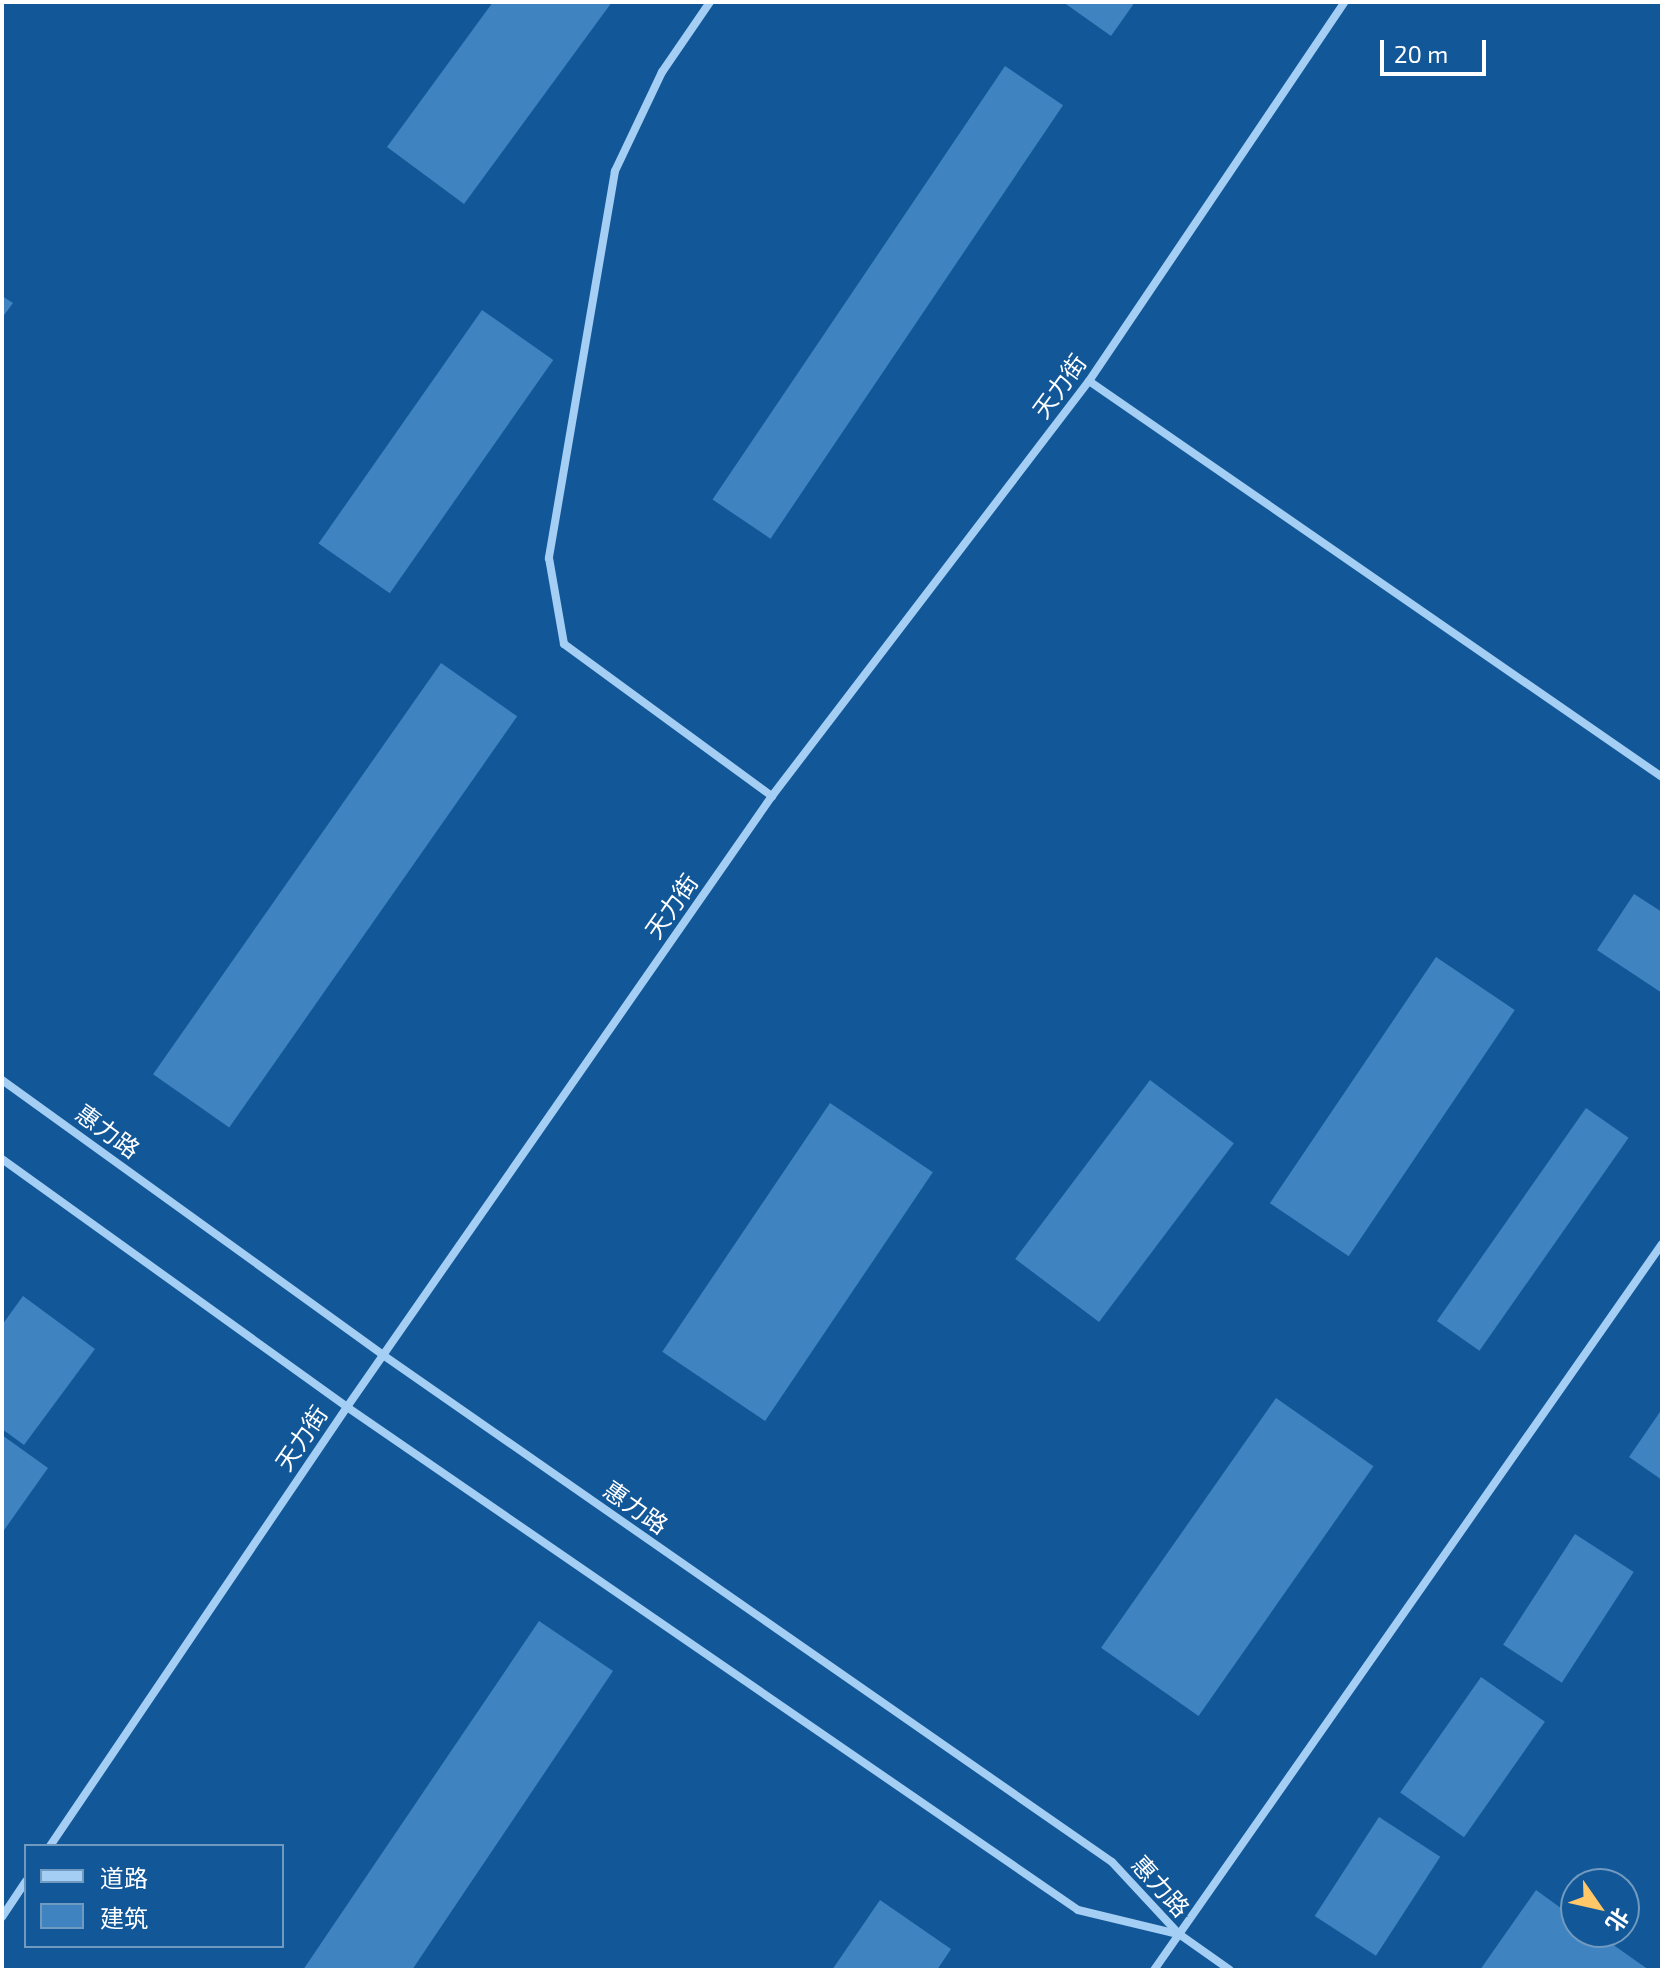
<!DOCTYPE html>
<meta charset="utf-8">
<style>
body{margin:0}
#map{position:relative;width:1664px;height:1972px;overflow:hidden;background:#125798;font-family:"Exo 2","Noto Sans SC",sans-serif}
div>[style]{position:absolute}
.building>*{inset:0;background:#3f83c1;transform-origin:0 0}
.street>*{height:8px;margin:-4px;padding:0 4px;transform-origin:4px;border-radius:4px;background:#a4cef3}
span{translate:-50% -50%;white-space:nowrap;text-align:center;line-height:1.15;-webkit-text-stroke:6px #125798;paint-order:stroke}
.street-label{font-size:24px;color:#fff}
.frame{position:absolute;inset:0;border:4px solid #fff;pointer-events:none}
.legend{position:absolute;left:24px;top:1844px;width:260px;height:104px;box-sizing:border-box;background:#125798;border:2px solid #719ac1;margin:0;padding:10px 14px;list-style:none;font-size:24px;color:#fff}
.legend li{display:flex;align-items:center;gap:16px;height:40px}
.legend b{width:40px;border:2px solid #719ac1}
.north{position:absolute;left:1560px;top:1868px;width:80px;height:80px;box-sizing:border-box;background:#125798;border:2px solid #719ac1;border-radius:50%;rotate:124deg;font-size:22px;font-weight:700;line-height:32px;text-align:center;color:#fff}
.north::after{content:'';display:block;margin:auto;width:28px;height:36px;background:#ffc767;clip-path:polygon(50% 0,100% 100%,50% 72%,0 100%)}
.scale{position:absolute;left:1380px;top:40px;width:106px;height:36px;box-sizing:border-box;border:4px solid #fff;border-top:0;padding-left:10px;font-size:24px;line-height:28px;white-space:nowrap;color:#fff;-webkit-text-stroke:6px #125798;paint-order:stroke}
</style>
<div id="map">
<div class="building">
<i style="clip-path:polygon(493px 2px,612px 2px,464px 204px,387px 147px)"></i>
<i style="clip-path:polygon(1063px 2px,1135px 2px,1111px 36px)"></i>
<i style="left:1005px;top:66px;width:70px;height:523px;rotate:34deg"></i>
<i style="clip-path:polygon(2px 296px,13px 303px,2px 318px)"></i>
<i style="left:482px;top:310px;width:87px;height:285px;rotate:35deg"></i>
<i style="left:441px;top:663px;width:93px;height:502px;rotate:35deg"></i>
<i style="clip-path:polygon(1634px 894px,1662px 912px,1662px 993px,1597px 950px)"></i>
<i style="left:1436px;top:957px;width:95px;height:297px;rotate:34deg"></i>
<i style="left:1150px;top:1080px;width:105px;height:224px;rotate:37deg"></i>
<i style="left:830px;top:1103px;width:124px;height:300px;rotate:34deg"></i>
<i style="left:1586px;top:1108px;width:52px;height:260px;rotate:35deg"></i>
<i style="clip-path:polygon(23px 1296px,95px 1349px,24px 1445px,2px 1429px,2px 1325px)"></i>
<i style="left:1276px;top:1398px;width:119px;height:305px;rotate:35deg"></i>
<i style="clip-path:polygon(1662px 1409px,1662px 1480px,1629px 1457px)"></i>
<i style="clip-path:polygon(2px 1435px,48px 1468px,2px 1533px)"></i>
<i style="left:1575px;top:1534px;width:70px;height:132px;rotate:33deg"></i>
<i style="clip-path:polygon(539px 1621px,613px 1671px,412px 1970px,303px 1970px)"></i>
<i style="left:1481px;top:1677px;width:78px;height:141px;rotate:35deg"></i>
<i style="left:1379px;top:1817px;width:73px;height:118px;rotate:33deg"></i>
<i style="clip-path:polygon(1536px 1890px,1576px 1919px,1576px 1932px,1595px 1932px,1649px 1970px,1480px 1970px)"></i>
<i style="clip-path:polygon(880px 1900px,951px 1949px,937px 1970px,832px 1970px)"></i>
</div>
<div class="street">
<i style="left:710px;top:2px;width:85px;rotate:124.4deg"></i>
<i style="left:662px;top:72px;width:110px;rotate:115.4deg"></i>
<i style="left:615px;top:171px;width:393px;rotate:99.7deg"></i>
<i style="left:549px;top:558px;width:87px;rotate:80.1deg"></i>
<i style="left:564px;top:644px;width:258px;rotate:36.2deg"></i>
<i style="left:1089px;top:381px;width:697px;rotate:34.65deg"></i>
<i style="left:2px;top:1080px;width:470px;rotate:35.8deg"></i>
<i style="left:383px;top:1355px;width:888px;rotate:34.82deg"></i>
<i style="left:1112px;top:1862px;width:98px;rotate:47.1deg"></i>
<i style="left:1179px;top:1934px;width:62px;rotate:35.2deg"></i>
<i style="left:2px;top:1159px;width:425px;rotate:35.7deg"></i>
<i style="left:347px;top:1407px;width:887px;rotate:34.53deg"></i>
<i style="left:1078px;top:1910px;width:103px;rotate:13.5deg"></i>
<i style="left:50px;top:1846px;width:530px;rotate:-55.92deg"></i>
<i style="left:347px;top:1407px;width:744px;rotate:-55.18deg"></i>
<i style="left:772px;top:796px;width:522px;rotate:-52.63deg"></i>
<i style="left:1089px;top:381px;width:457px;rotate:-56deg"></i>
<i style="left:2px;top:1917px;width:43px;rotate:-56.3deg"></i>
<i style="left:1154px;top:1970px;width:886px;rotate:-55.02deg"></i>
</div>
<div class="street-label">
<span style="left:1059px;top:386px;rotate:-54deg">天力街</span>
<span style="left:671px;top:906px;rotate:-55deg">天力街</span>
<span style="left:108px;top:1131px;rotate:36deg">惠力路</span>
<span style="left:301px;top:1438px;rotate:-56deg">天力街</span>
<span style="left:636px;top:1507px;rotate:35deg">惠力路</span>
<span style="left:1161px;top:1886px;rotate:48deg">惠力路</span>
</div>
<div class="frame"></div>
<ul class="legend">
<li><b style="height:10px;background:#a4cef3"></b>道路</li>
<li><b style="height:22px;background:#3f83c1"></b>建筑</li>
</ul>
<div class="north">北</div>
<div class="scale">20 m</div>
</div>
